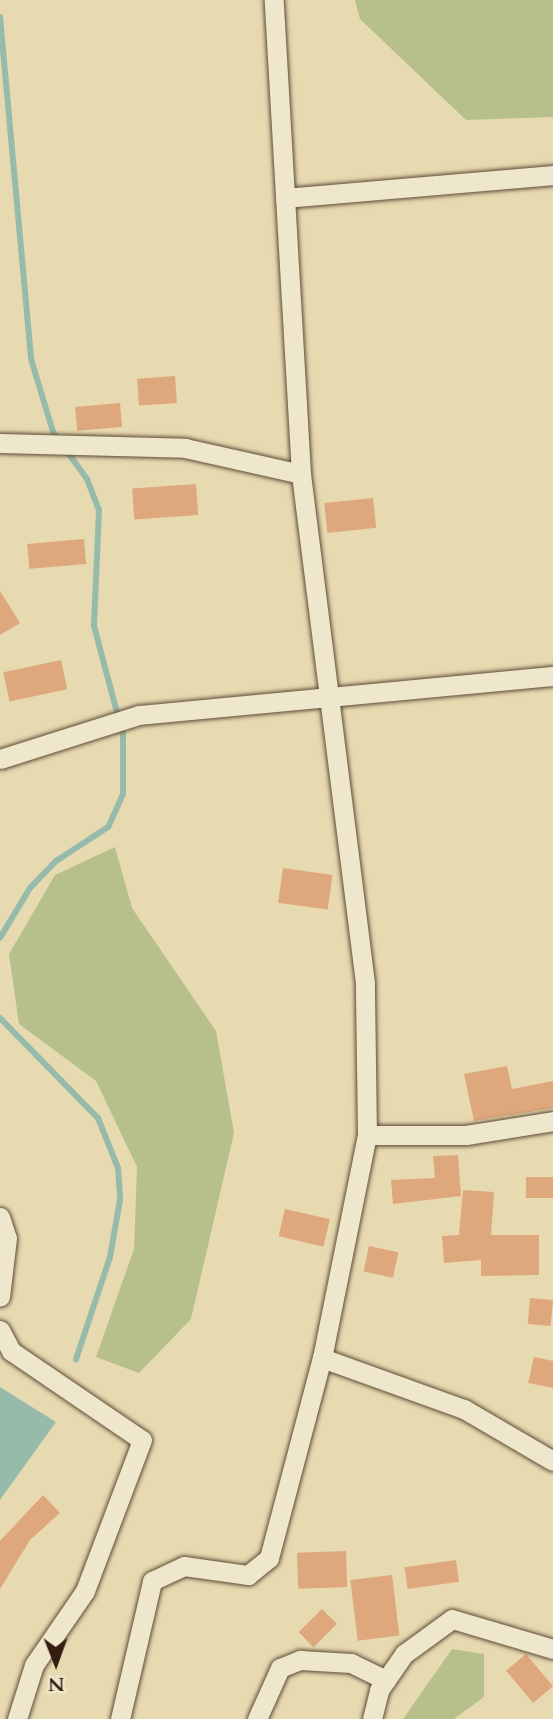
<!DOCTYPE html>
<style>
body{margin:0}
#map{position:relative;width:553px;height:1719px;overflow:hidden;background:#e7dab1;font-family:Cardo,serif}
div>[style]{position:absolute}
.green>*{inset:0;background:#b7bf8a}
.water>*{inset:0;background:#97bbab}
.stream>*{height:6px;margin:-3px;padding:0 3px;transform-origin:3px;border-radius:3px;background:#97bbab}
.building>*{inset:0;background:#dea77c;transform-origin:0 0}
.roads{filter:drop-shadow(0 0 2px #5f4c37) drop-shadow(0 0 2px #5f4c37)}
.minor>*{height:19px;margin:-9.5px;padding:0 9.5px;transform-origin:9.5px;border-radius:9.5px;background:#efe7cc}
span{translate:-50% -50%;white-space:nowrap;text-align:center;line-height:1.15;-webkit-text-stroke:5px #efe7cc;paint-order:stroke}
.north{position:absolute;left:21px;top:1628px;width:70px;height:70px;-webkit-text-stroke:5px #efe7cc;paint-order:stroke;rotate:179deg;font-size:19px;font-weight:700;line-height:28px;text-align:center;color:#321d0e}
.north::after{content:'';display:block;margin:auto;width:24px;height:32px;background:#321d0e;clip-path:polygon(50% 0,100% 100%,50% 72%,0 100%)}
</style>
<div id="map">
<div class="green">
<i style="clip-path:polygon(355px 0,553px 0,553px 117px,466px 120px,360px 19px)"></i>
<i style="clip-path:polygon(115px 847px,132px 908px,216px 1031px,234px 1133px,191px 1319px,139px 1373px,96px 1357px,134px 1249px,137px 1167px,96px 1081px,19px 1024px,9px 954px,55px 875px)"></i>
<i style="clip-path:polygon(452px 1649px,484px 1654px,484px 1697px,454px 1719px,403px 1719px)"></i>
</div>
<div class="water">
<i style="clip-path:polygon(0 1387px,56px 1422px,0 1500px)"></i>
</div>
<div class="stream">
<i style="left:0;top:17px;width:343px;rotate:84.8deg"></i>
<i style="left:31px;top:359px;width:76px;rotate:73.2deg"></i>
<i style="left:53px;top:432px;width:58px;rotate:54.1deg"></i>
<i style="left:87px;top:479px;width:33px;rotate:69deg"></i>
<i style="left:99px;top:510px;width:116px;rotate:92.5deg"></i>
<i style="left:94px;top:626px;width:113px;rotate:75.1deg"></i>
<i style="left:123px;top:735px;width:59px;rotate:90deg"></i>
<i style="left:123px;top:794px;width:36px;rotate:114deg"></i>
<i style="left:108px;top:827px;width:62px;rotate:146.8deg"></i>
<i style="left:56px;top:861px;width:37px;rotate:134deg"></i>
<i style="left:30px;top:888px;width:58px;rotate:121deg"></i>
<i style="left:0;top:1018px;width:140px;rotate:45.6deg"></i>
<i style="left:98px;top:1118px;width:54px;rotate:68.2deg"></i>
<i style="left:118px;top:1168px;width:32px;rotate:86deg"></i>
<i style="left:120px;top:1200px;width:58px;rotate:100deg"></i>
<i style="left:110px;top:1257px;width:108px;rotate:108.4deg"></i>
</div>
<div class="building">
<i style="left:175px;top:376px;width:27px;height:38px;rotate:86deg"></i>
<i style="left:120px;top:403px;width:24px;height:45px;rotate:85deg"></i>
<i style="left:196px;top:484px;width:31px;height:64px;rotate:86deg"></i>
<i style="left:373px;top:498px;width:30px;height:49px;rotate:84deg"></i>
<i style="left:84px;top:539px;width:25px;height:57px;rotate:85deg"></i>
<i style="clip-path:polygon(0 591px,20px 623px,0 635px)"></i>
<i style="left:61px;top:660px;width:30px;height:59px;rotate:78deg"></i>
<i style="left:283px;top:868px;width:50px;height:35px;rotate:8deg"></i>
<i style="clip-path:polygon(507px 1066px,512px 1089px,553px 1081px,553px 1108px,474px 1121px,464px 1074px)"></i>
<i style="clip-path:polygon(458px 1155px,461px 1196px,393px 1204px,391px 1180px,435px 1178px,433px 1156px)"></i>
<i style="left:553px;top:1177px;width:21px;height:27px;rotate:90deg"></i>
<i style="clip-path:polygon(463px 1190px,494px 1192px,491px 1235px,539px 1235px,539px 1275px,481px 1276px,481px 1260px,444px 1263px,442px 1236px,459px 1235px)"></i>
<i style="left:285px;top:1209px;width:46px;height:28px;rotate:13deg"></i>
<i style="left:369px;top:1246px;width:30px;height:26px;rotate:12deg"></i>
<i style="left:530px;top:1298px;width:23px;height:26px;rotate:5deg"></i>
<i style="clip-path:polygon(534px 1357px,553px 1361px,553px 1388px,528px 1383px)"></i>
<i style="clip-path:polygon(43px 1495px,60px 1513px,30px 1540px,0 1589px,0 1541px)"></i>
<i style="left:346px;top:1551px;width:36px;height:49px;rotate:88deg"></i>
<i style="left:456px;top:1560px;width:22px;height:52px;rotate:82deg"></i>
<i style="left:392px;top:1575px;width:61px;height:42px;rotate:83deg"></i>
<i style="left:322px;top:1609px;width:21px;height:33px;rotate:45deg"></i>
<i style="left:526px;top:1654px;width:42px;height:26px;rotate:50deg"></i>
</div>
<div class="roads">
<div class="minor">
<i style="left:285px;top:198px;width:269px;rotate:-4.9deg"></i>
<i style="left:0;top:443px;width:185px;rotate:1.5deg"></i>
<i style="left:185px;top:448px;width:119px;rotate:12.6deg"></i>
<i style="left:0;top:759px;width:146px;rotate:-17.6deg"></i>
<i style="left:139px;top:715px;width:416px;rotate:-5.4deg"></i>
<i style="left:367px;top:1135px;width:99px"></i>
<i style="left:466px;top:1135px;width:88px;rotate:-9.1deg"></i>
<i style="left:0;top:1217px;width:22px;rotate:72deg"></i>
<i style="left:7px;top:1238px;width:59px;rotate:96.8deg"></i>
<i style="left:0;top:1330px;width:24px;rotate:62deg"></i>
<i style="left:11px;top:1351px;width:158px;rotate:34.2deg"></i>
<i style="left:142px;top:1440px;width:161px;rotate:110.7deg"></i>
<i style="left:85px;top:1591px;width:90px;rotate:124.6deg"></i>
<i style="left:34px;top:1665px;width:57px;rotate:107.5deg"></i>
<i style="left:322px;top:1358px;width:151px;rotate:19.8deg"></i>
<i style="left:464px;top:1409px;width:103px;rotate:30.3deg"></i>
<i style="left:120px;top:1719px;width:142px;rotate:-76.9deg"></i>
<i style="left:152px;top:1581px;width:35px;rotate:-25deg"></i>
<i style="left:184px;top:1566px;width:65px;rotate:8deg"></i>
<i style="left:248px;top:1575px;width:27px;rotate:-39deg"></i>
<i style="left:269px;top:1558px;width:207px;rotate:-75.2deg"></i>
<i style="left:322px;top:1358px;width:227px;rotate:-78.6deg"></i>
<i style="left:367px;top:1135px;width:152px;rotate:-90.8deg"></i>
<i style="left:365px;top:983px;width:513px;rotate:-97.17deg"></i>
<i style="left:301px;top:474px;width:475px;rotate:-93.3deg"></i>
<i style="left:257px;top:1719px;width:56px;rotate:-65.7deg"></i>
<i style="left:280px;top:1668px;width:22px;rotate:-22deg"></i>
<i style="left:300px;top:1660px;width:51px;rotate:3.4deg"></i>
<i style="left:351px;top:1663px;width:39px;rotate:26deg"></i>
<i style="left:372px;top:1719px;width:30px;rotate:-76deg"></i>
<i style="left:379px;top:1690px;width:44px;rotate:-55.2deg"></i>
<i style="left:404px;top:1654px;width:59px;rotate:-36.1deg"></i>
<i style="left:452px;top:1619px;width:105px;rotate:16.5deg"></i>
</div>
</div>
<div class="north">N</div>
</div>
